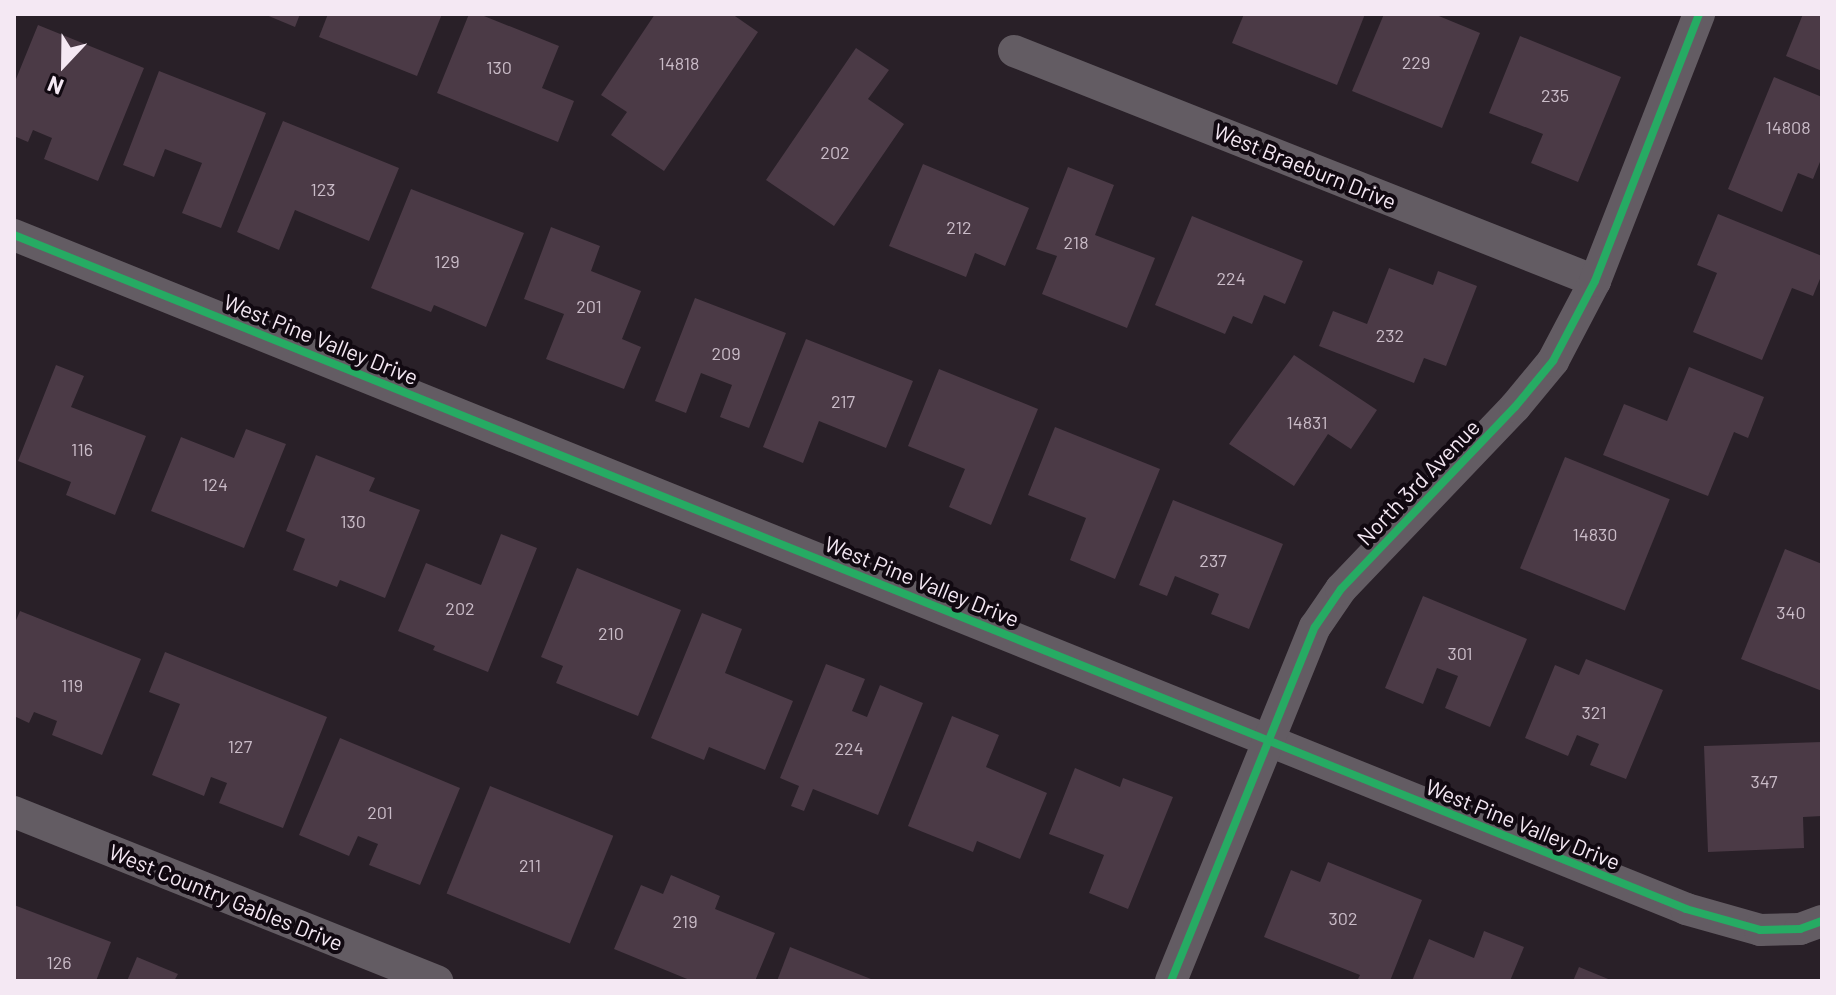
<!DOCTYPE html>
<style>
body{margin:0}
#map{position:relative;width:1836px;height:995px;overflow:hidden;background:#292028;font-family:Barlow,sans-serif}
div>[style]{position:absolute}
.building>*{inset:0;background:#4b3a46;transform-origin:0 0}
.minor>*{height:32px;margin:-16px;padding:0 16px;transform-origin:16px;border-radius:16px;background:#635c63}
.cycleway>*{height:8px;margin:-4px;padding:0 4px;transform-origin:4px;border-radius:4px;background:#26ab63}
span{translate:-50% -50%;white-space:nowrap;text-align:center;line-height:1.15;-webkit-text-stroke:8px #110911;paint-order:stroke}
.number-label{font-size:18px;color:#cabcc8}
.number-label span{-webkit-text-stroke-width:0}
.street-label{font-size:22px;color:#f4e8f3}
.frame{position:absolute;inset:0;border:16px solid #f4e8f3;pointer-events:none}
.north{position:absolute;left:24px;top:24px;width:80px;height:80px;-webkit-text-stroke:6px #110911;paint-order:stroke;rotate:202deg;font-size:22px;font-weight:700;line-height:32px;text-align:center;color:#f4e8f3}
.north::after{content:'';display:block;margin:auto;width:28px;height:36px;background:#f4e8f3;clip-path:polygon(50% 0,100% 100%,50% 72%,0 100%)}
</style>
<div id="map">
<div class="building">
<i style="clip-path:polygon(264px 14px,300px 14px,295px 27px)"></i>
<i style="clip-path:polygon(328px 14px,442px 14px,417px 76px,319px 37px)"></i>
<i style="clip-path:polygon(469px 14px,479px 14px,559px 46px,542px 88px,574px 101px,558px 142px,437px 93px)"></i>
<i style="clip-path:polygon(655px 14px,732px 14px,758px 32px,664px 171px,611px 135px,627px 112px,601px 95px)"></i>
<i style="clip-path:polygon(1244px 14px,1365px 14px,1337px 85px,1232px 43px)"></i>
<i style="clip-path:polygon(1384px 14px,1434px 14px,1480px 33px,1442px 128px,1352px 91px)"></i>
<i style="clip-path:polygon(1803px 14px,1822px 14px,1822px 71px,1786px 56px)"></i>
<i style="clip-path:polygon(38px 25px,144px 68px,98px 181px,44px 159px,52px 138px,33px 130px,28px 142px,14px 136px,14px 84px)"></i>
<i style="clip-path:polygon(1520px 36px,1621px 77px,1578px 182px,1531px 163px,1543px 134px,1489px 113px)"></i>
<i style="clip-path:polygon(856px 48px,889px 70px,868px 99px,904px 124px,834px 226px,766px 180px)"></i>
<i style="clip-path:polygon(159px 71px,266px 113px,221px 228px,182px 213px,202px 163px,165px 149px,154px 177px,123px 165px)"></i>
<i style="clip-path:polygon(1774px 77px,1822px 97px,1822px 157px,1813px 179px,1798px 173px,1782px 212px,1728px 189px)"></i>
<i style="clip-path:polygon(283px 121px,399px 168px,369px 241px,295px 210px,279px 250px,237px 232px)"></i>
<i style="clip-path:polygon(923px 164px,1029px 208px,1005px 266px,975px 253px,966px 277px,889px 246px)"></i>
<i style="clip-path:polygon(1068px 167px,1114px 185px,1095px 235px,1155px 258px,1127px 328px,1042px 294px,1057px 256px,1036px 249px)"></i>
<i style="clip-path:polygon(411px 189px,524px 233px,486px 327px,434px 305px,431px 312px,371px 288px)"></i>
<i style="clip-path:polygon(1718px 214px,1822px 256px,1822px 274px,1813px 296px,1792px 288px,1762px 360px,1693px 332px,1717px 273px,1697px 265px)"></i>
<i style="clip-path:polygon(1192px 216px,1303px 261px,1285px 304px,1264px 295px,1252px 324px,1233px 316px,1225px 334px,1155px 305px)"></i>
<i style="clip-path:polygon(551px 227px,600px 246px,591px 271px,641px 291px,622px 339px,641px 347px,624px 389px,546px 359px,564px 314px,524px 299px)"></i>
<i style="clip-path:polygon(1389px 268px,1433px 285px,1438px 271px,1477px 286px,1446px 366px,1424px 358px,1414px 383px,1319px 346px,1333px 311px,1367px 324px)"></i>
<i style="clip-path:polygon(695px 298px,786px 333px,749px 428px,720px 417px,732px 385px,701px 373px,686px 413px,655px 401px)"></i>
<i style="clip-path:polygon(806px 339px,913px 381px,886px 448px,819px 421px,803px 463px,763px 447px)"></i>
<i style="clip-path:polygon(1294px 355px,1377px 410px,1351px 449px,1328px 434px,1294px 486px,1229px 444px)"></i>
<i style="clip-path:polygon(56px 365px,84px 376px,71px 407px,146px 436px,115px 515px,66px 495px,71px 482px,18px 461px)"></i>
<i style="clip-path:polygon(1689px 367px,1764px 397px,1748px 438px,1734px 432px,1708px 496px,1603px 455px,1624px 404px,1667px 421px)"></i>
<i style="clip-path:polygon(939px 369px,1038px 409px,991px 525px,949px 507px,965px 469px,908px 446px)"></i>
<i style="clip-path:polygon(1055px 427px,1160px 469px,1115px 579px,1070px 560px,1086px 518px,1028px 495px)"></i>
<i style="clip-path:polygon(246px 429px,286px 444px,244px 548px,151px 511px,181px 437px,234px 458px)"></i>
<i style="clip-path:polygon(316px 455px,375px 478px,369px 491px,420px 510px,385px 598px,340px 580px,337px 587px,293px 570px,305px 539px,286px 531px)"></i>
<i style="left:1565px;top:457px;width:113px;height:120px;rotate:22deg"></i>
<i style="clip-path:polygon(1173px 500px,1283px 544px,1249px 629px,1211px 614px,1219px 594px,1175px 576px,1167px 596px,1139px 585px)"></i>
<i style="clip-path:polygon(501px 534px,537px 548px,488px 672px,433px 650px,435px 646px,398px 631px,426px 563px,481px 585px)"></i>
<i style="clip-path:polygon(1785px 549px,1822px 564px,1822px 691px,1741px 659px)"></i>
<i style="clip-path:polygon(577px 568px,681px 610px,638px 716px,556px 683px,563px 666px,541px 657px)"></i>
<i style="clip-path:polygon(1423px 596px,1527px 639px,1490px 727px,1445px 708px,1458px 676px,1437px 668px,1423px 704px,1385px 688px)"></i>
<i style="clip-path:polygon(20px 611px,141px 659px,102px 755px,52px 735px,57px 721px,34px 712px,29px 723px,14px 716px,14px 625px)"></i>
<i style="clip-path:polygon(702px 613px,742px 629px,725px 673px,793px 701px,765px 770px,709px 747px,704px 760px,651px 738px)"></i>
<i style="clip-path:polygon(165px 652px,327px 717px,283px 828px,219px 803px,227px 783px,211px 777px,204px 796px,152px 775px,180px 704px,149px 692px)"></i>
<i style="clip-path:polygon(1586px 659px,1663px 690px,1626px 779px,1590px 765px,1599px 744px,1577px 735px,1568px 756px,1525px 738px,1555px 665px,1579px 675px)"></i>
<i style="clip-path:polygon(826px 664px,865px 679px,852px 711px,867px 717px,880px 685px,923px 703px,878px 815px,813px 789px,804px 811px,791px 806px,799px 786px,780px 778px)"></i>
<i style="clip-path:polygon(952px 716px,999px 735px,986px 767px,1047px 793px,1020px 859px,977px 841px,973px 852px,908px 826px)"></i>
<i style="clip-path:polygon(340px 738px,460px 788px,420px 885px,369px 865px,378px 844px,358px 836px,349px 856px,299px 835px)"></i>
<i style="clip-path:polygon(1822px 742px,1822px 816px,1803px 817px,1804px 848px,1708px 852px,1704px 746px)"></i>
<i style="clip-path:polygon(1075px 768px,1120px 787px,1123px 778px,1173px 797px,1128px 909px,1089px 893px,1104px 855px,1049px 834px)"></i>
<i style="left:490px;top:786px;width:133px;height:116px;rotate:22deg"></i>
<i style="clip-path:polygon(1328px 862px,1422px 900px,1390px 981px,1357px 981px,1360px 975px,1264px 937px,1291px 870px,1320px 882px)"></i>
<i style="clip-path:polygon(671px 875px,720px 896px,715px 909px,775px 933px,755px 981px,692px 981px,614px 949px,641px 885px,663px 894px)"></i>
<i style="clip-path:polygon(14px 905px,111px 942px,96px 981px,14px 981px)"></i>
<i style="clip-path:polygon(1484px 931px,1524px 947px,1510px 981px,1412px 981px,1429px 939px,1474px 958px)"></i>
<i style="clip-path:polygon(790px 947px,876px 981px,777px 981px)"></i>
<i style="clip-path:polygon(137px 957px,178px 974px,174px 981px,127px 981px)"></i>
<i style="clip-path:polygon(1579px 967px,1613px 981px,1573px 981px)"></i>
</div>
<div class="minor">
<i style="left:1014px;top:51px;width:625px;rotate:21.6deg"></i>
<i style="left:14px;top:235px;width:1803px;rotate:21.95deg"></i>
<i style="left:1686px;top:909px;width:77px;rotate:15.8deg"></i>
<i style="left:1760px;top:930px;width:40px;rotate:-1.4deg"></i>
<i style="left:1800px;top:929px;width:23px;rotate:-20deg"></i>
<i style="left:14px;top:812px;width:456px;rotate:21.8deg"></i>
<i style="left:1171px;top:981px;width:382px;rotate:-67.9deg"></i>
<i style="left:1315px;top:627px;width:46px;rotate:-55.6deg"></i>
<i style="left:1341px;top:589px;width:252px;rotate:-46.3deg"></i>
<i style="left:1515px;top:407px;width:60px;rotate:-50.4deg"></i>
<i style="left:1553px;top:361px;width:90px;rotate:-62.3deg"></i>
<i style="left:1595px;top:281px;width:287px;rotate:-68.7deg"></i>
</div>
<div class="cycleway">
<i style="left:14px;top:235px;width:1803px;rotate:21.95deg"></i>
<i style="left:1686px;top:909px;width:77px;rotate:15.8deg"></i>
<i style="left:1760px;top:930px;width:40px;rotate:-1.4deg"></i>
<i style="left:1800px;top:929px;width:23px;rotate:-20deg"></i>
<i style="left:1171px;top:981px;width:382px;rotate:-67.9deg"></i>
<i style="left:1315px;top:627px;width:46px;rotate:-55.6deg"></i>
<i style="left:1341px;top:589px;width:252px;rotate:-46.3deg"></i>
<i style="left:1515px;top:407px;width:60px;rotate:-50.4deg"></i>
<i style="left:1553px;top:361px;width:90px;rotate:-62.3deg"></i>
<i style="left:1595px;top:281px;width:287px;rotate:-68.7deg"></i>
</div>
<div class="number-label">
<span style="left:1416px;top:62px">229</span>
<span style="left:679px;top:63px">14818</span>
<span style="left:499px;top:67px">130</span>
<span style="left:1555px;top:95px">235</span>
<span style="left:1788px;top:127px">14808</span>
<span style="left:835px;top:152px">202</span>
<span style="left:323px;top:189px">123</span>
<span style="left:959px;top:227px">212</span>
<span style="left:1076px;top:242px">218</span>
<span style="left:447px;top:261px">129</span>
<span style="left:1231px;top:278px">224</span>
<span style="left:589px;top:306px">201</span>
<span style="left:1390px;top:335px">232</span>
<span style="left:726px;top:353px">209</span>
<span style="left:843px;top:401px">217</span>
<span style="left:1307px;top:422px">14831</span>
<span style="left:82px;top:449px">116</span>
<span style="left:215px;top:484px">124</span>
<span style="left:353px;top:521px">130</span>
<span style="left:1595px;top:534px">14830</span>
<span style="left:1213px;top:560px">237</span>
<span style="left:460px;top:608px">202</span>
<span style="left:1791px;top:612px">340</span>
<span style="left:611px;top:633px">210</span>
<span style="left:1460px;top:653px">301</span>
<span style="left:72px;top:685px">119</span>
<span style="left:1594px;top:712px">321</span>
<span style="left:240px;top:746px">127</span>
<span style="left:849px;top:748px">224</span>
<span style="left:1764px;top:781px">347</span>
<span style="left:380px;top:812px">201</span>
<span style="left:530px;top:865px">211</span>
<span style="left:1343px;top:918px">302</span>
<span style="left:685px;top:921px">219</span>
<span style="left:59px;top:962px">126</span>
</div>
<div class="street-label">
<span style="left:1305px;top:166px;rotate:22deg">West Braeburn Drive</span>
<span style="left:321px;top:339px;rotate:22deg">West Pine Valley Drive</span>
<span style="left:1418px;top:482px;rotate:-46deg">North 3rd Avenue</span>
<span style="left:922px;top:581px;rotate:22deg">West Pine Valley Drive</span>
<span style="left:1523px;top:824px;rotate:22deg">West Pine Valley Drive</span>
<span style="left:226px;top:897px;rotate:22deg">West Country Gables Drive</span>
</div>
<div class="frame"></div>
<div class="north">N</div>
</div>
